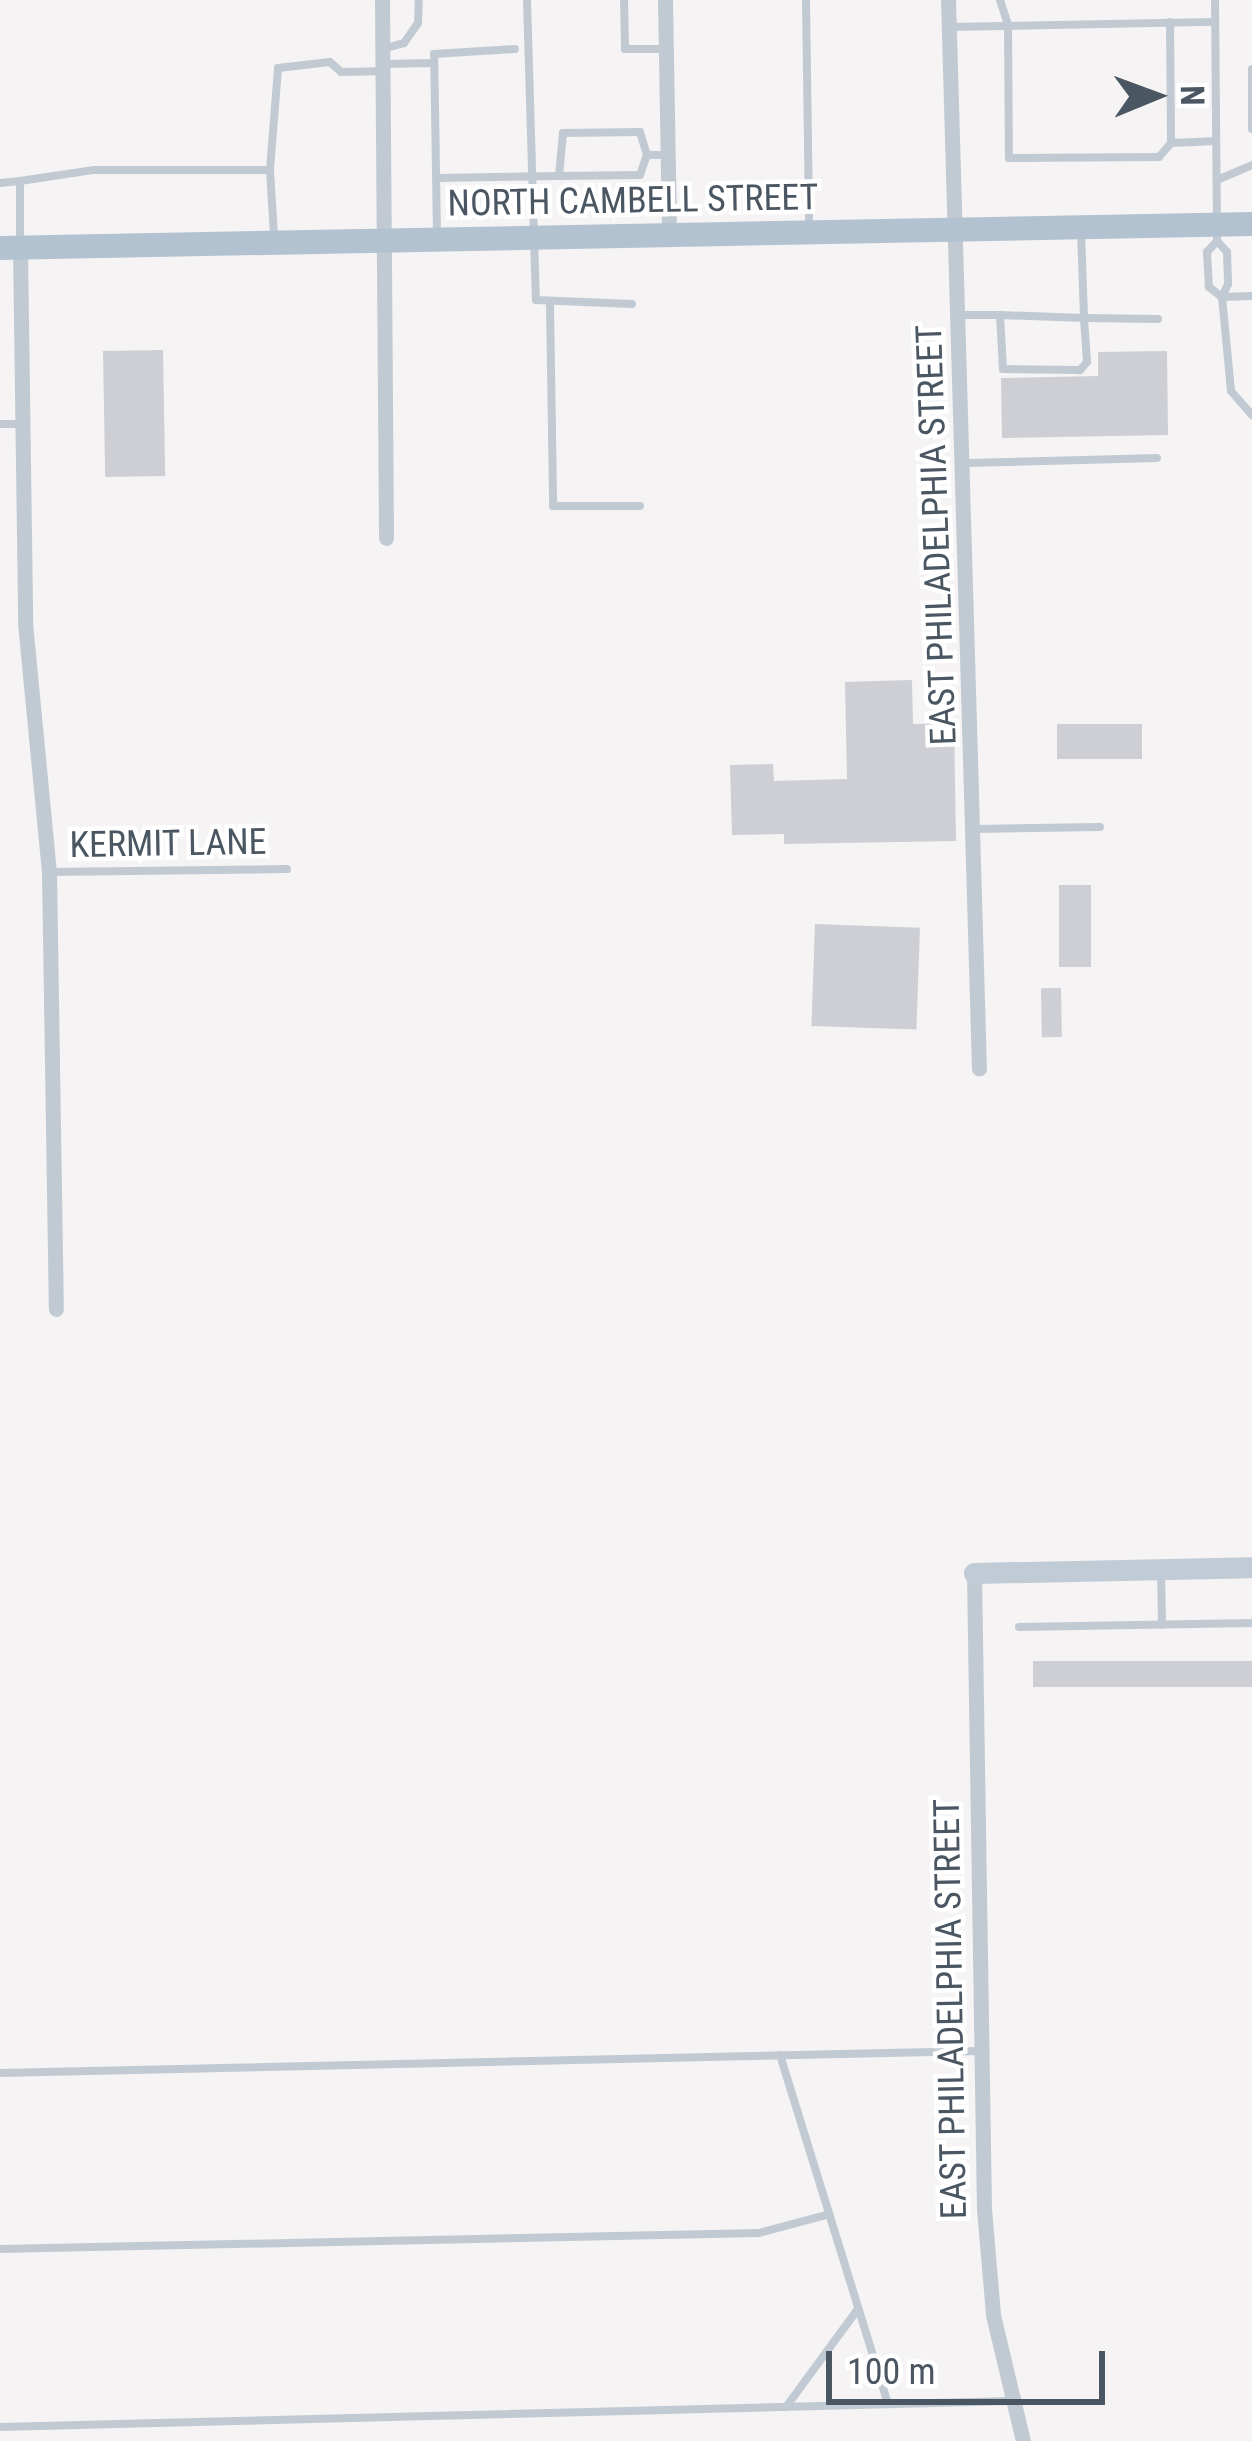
<!DOCTYPE html>
<style>
body{margin:0}
#map{position:relative;width:1252px;height:2441px;overflow:hidden;background:#f5f3f3;font-family:"Roboto Condensed",sans-serif}
div>[style]{position:absolute}
.building>*{inset:0;background:#cdcfd5;transform-origin:0 0}
.lane>*{height:8px;margin:-4px;padding:0 4px;transform-origin:4px;border-radius:4px;background:#c1cad2}
.street>*{height:15px;margin:-7.5px;padding:0 7.5px;transform-origin:7.5px;border-radius:7.5px;background:#c1cad2}
.secondary>*{height:21px;margin:-10.5px;padding:0 10.5px;transform-origin:10.5px;border-radius:10.5px;background:#c1cbd6}
.primary>*{height:24px;margin:-12px;padding:0 12px;transform-origin:12px;border-radius:12px;background:#b3c2d1}
span{translate:-50% -50%;white-space:nowrap;text-align:center;line-height:1.15;-webkit-text-stroke:9px #fff;paint-order:stroke}
.street-label{font-size:36px;color:#4a5661}
.north{position:absolute;left:1096px;top:36px;width:120px;height:120px;-webkit-text-stroke:9px #fff;paint-order:stroke;rotate:89deg;font-size:33px;font-weight:700;line-height:48px;text-align:center;color:#4a5661}
.north::after{content:'';display:block;margin:auto;width:42px;height:54px;background:#4a5661;clip-path:polygon(50% 0,100% 100%,50% 72%,0 100%)}
.scale{position:absolute;left:826px;top:2351px;width:279px;height:54px;box-sizing:border-box;border:6px solid #4a5661;border-top:0;padding-left:15px;font-size:36px;line-height:42px;white-space:nowrap;color:#4a5661;-webkit-text-stroke:9px #fff;paint-order:stroke}
</style>
<div id="map">
<div class="building">
<i style="left:163px;top:350px;width:126px;height:60px;rotate:89deg"></i>
<i style="clip-path:polygon(1167px 351px,1168px 435px,1002px 438px,1001px 378px,1098px 376px,1098px 352px)"></i>
<i style="clip-path:polygon(912px 680px,913px 724px,954px 723px,956px 841px,784px 844px,784px 834px,732px 835px,730px 765px,773px 764px,774px 781px,847px 779px,845px 682px)"></i>
<i style="left:1142px;top:724px;width:35px;height:85px;rotate:90deg"></i>
<i style="left:1059px;top:885px;width:32px;height:82px"></i>
<i style="left:815px;top:924px;width:105px;height:102px;rotate:2deg"></i>
<i style="left:1061px;top:988px;width:49px;height:20px;rotate:89deg"></i>
<i style="left:1252px;top:1661px;width:26px;height:219px;rotate:90deg"></i>
</div>
<div class="lane">
<i style="left:527px;top:0;width:300px;rotate:88.3deg"></i>
<i style="left:536px;top:300px;width:96px;rotate:2.4deg"></i>
<i style="left:624px;top:0;width:49px;rotate:88.8deg"></i>
<i style="left:625px;top:49px;width:39px"></i>
<i style="left:806px;top:0;width:226px;rotate:89.2deg"></i>
<i style="left:1000px;top:0;width:26px;rotate:72deg"></i>
<i style="left:1008px;top:25px;width:133px;rotate:89.6deg"></i>
<i style="left:1009px;top:158px;width:150px;rotate:-0.4deg"></i>
<i style="left:1159px;top:157px;width:18px;rotate:-49deg"></i>
<i style="left:1171px;top:143px;width:45px;rotate:-2.5deg"></i>
<i style="left:1215px;top:0;width:241px;rotate:89.5deg"></i>
<i style="left:1217px;top:241px;width:15px;rotate:48deg"></i>
<i style="left:1227px;top:252px;width:32px;rotate:88deg"></i>
<i style="left:1228px;top:284px;width:14px;rotate:115deg"></i>
<i style="left:1222px;top:297px;width:94px;rotate:84.5deg"></i>
<i style="left:1231px;top:391px;width:32px;rotate:49deg"></i>
<i style="left:1170px;top:22px;width:121px;rotate:89.5deg"></i>
<i style="left:948px;top:27px;width:267px;rotate:-1.1deg"></i>
<i style="left:383px;top:49px;width:22px;rotate:-16deg"></i>
<i style="left:404px;top:43px;width:24px;rotate:-55deg"></i>
<i style="left:418px;top:23px;width:23px;rotate:-88deg"></i>
<i style="left:383px;top:64px;width:50px;rotate:-1.1deg"></i>
<i style="left:1252px;top:69px;width:60px;rotate:90deg"></i>
<i style="left:647px;top:155px;width:24px;rotate:-107deg"></i>
<i style="left:640px;top:132px;width:77px;rotate:179.3deg"></i>
<i style="left:563px;top:133px;width:43px;rotate:95.3deg"></i>
<i style="left:559px;top:176px;width:81px;rotate:-0.7deg"></i>
<i style="left:640px;top:175px;width:21px;rotate:-71deg"></i>
<i style="left:647px;top:155px;width:19px"></i>
<i style="left:270px;top:170px;width:102px;rotate:-85.5deg"></i>
<i style="left:278px;top:68px;width:52px;rotate:-6.6deg"></i>
<i style="left:330px;top:62px;width:15px;rotate:42deg"></i>
<i style="left:341px;top:72px;width:39px;rotate:-1deg"></i>
<i style="left:436px;top:178px;width:123px;rotate:-0.9deg"></i>
<i style="left:1217px;top:180px;width:38px;rotate:-23deg"></i>
<i style="left:20px;top:181px;width:75px;rotate:-8.5deg"></i>
<i style="left:94px;top:170px;width:176px"></i>
<i style="left:270px;top:170px;width:65px;rotate:86.5deg"></i>
<i style="left:0;top:183px;width:20px;rotate:-6deg"></i>
<i style="left:20px;top:181px;width:63px;rotate:90deg"></i>
<i style="left:1081px;top:231px;width:87px;rotate:88deg"></i>
<i style="left:1084px;top:318px;width:74px;rotate:0.8deg"></i>
<i style="left:437px;top:235px;width:181px;rotate:-90.9deg"></i>
<i style="left:434px;top:54px;width:81px;rotate:-3.5deg"></i>
<i style="left:1217px;top:241px;width:15px;rotate:132deg"></i>
<i style="left:1207px;top:252px;width:35px;rotate:87deg"></i>
<i style="left:1209px;top:287px;width:16px;rotate:38deg"></i>
<i style="left:1222px;top:297px;width:30px;rotate:-2deg"></i>
<i style="left:550px;top:305px;width:201px;rotate:89.1deg"></i>
<i style="left:553px;top:506px;width:87px"></i>
<i style="left:961px;top:315px;width:39px"></i>
<i style="left:1000px;top:315px;width:84px;rotate:2deg"></i>
<i style="left:1084px;top:318px;width:44px;rotate:86.1deg"></i>
<i style="left:1087px;top:362px;width:11px;rotate:131deg"></i>
<i style="left:1080px;top:370px;width:77px;rotate:-179.3deg"></i>
<i style="left:1003px;top:369px;width:54px;rotate:-93.2deg"></i>
<i style="left:0;top:424px;width:21px"></i>
<i style="left:966px;top:463px;width:191px;rotate:-1.5deg"></i>
<i style="left:975px;top:829px;width:125px;rotate:-0.9deg"></i>
<i style="left:49px;top:872px;width:238px;rotate:-0.7deg"></i>
<i style="left:1161px;top:1571px;width:54px;rotate:88.9deg"></i>
<i style="left:1019px;top:1627px;width:233px;rotate:-1deg"></i>
<i style="left:780px;top:2055px;width:365px;rotate:72.8deg"></i>
<i style="left:0;top:2073px;width:979px;rotate:-1.29deg"></i>
<i style="left:0;top:2249px;width:759px;rotate:-1.21deg"></i>
<i style="left:759px;top:2233px;width:73px;rotate:-15deg"></i>
<i style="left:786px;top:2407px;width:122px;rotate:-53.7deg"></i>
<i style="left:0;top:2427px;width:1011px;rotate:-1.47deg"></i>
</div>
<div class="street">
<i style="left:382px;top:0;width:538px;rotate:89.57deg"></i>
<i style="left:665px;top:0;width:236px;rotate:89deg"></i>
<i style="left:948px;top:0;width:1069px;rotate:88.34deg"></i>
<i style="left:20px;top:248px;width:375px;rotate:89.2deg"></i>
<i style="left:25px;top:623px;width:250px;rotate:84.5deg"></i>
<i style="left:49px;top:872px;width:437px;rotate:89.1deg"></i>
<i style="left:974px;top:1573px;width:636px;rotate:89.1deg"></i>
<i style="left:984px;top:2209px;width:106px;rotate:85.1deg"></i>
<i style="left:993px;top:2315px;width:130px;rotate:76.6deg"></i>
</div>
<div class="secondary">
<i style="left:974px;top:1573px;width:278px;rotate:-1.2deg"></i>
</div>
<div class="primary">
<i style="left:0;top:248px;width:1252px;rotate:-1.1deg"></i>
</div>
<div class="street-label">
<span style="left:633px;top:201px;rotate:-1deg">NORTH CAMBELL STREET</span>
<span style="left:937px;top:535px;rotate:-92deg">EAST PHILADELPHIA STREET</span>
<span style="left:168px;top:844px;rotate:-1deg">KERMIT LANE</span>
<span style="left:951px;top:2009px;rotate:-91deg">EAST PHILADELPHIA STREET</span>
</div>
<div class="north">N</div>
<div class="scale">100 m</div>
</div>
